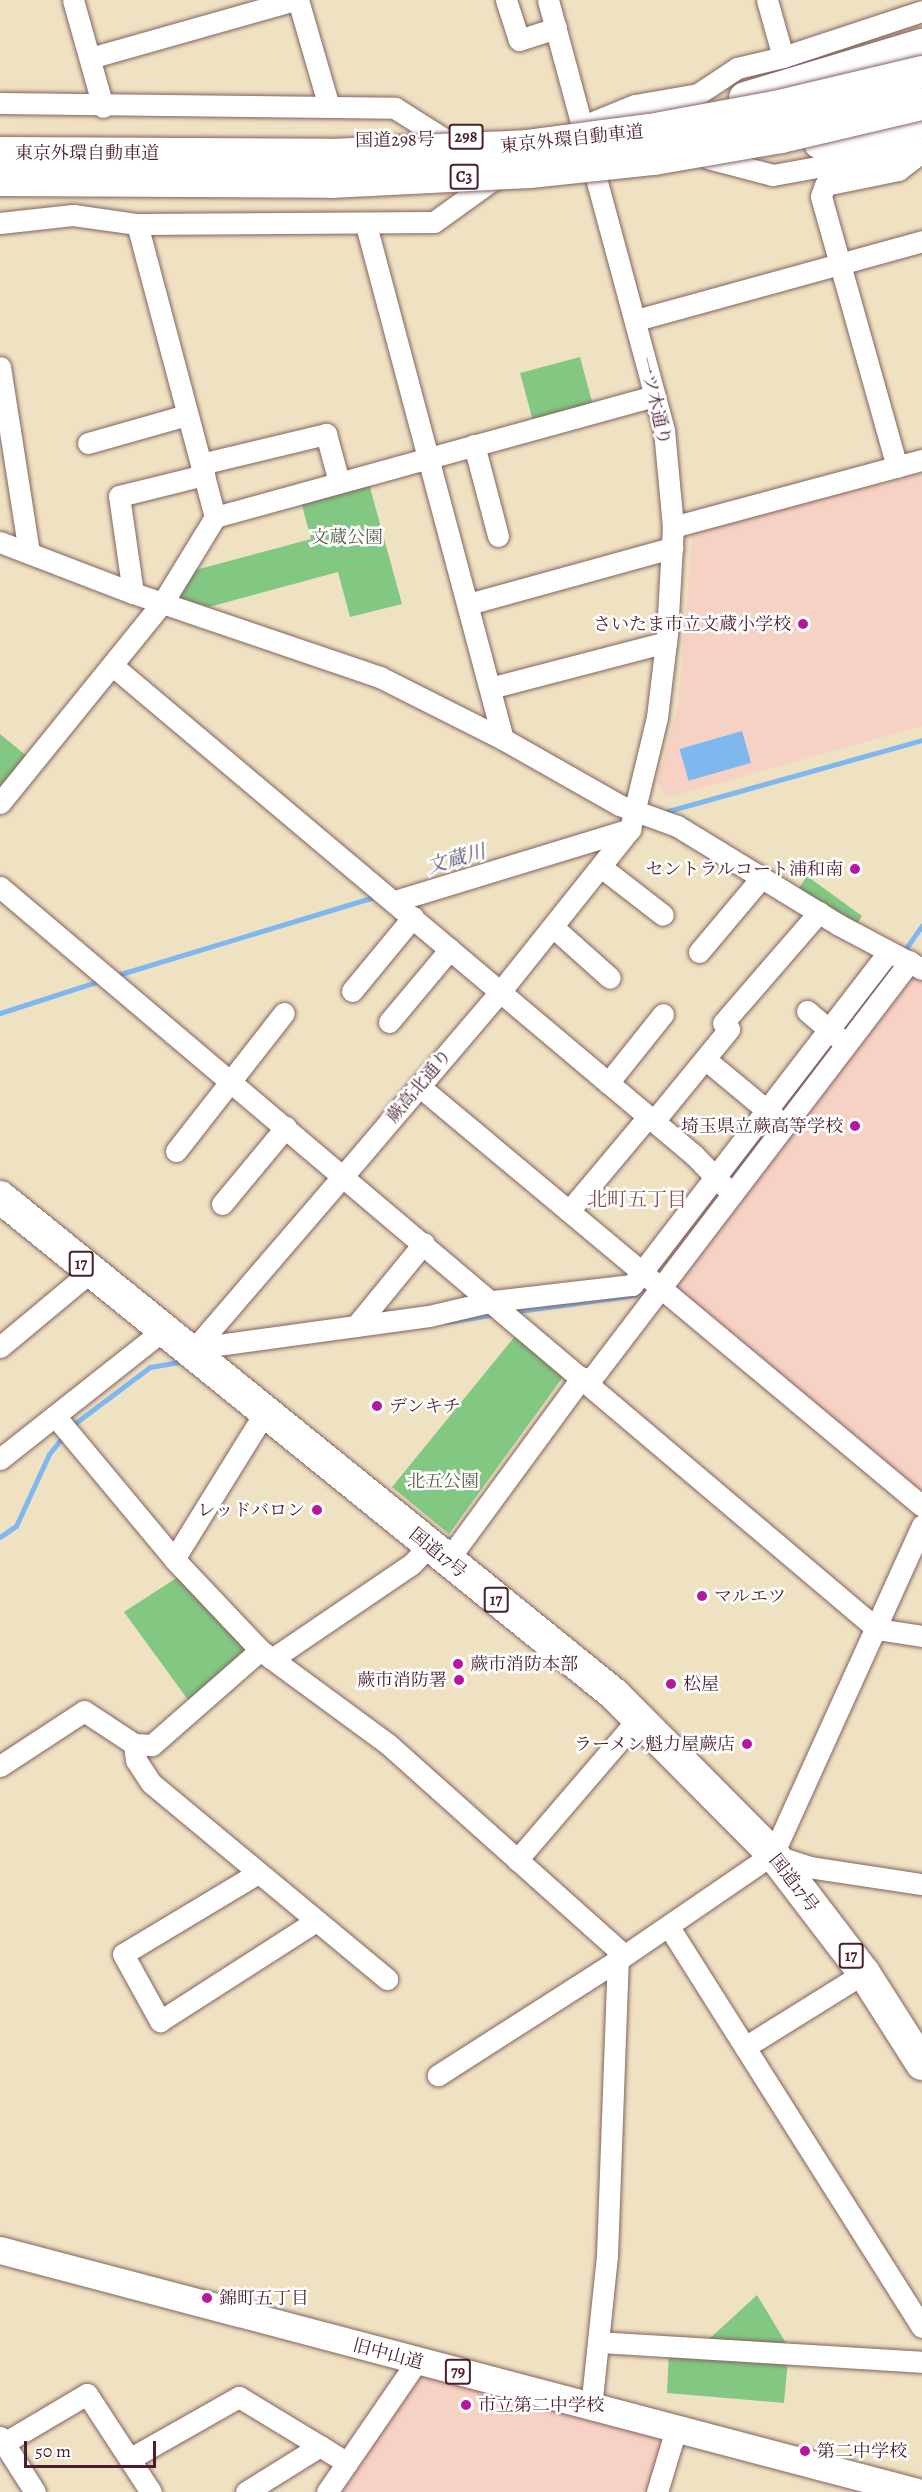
<!DOCTYPE html>
<meta charset="utf-8">
<style>
body{margin:0}
#map{position:relative;width:922px;height:2492px;overflow:hidden;background:#efe2c3;font-family:Alegreya,"Noto Serif JP",serif}
div>[style]{position:absolute}
.built>*{inset:0;background:#f6d2c4}
.green>*{inset:0;background:#82c883;transform-origin:0 0}
.water>*{inset:0;background:#7fb7ef;transform-origin:0 0}
.stream>*{height:5px;margin:-2.5px;padding:0 2.5px;transform-origin:2.5px;border-radius:2.5px;background:#7fb7ef}
.roads{filter:drop-shadow(0 0 2px #846360) drop-shadow(0 0 2px #846360)}
.minor>*{height:21px;margin:-10.5px;padding:0 10.5px;transform-origin:10.5px;border-radius:10.5px;background:#fff}
.major>*{height:27px;margin:-13.5px;padding:0 13.5px;transform-origin:13.5px;border-radius:13.5px;background:#fff}
.highway>*{height:32px;margin:-16px;padding:0 16px;transform-origin:16px;border-radius:16px;background:#fff}
.bridges{filter:drop-shadow(0 0 2px #846360) drop-shadow(0 0 2px #846360)}
.highway-bridge>*{height:32px;margin:-16px;padding:0 16px;transform-origin:16px;border-radius:16px;background:#fff}
.dots>*{width:16px;height:16px;translate:-50% -50%;box-sizing:border-box;border:3px solid #fff;border-radius:50%}
span{translate:-50% -50%;white-space:nowrap;text-align:center;line-height:1.15;-webkit-text-stroke:5px #fff;paint-order:stroke}
.shield-label span{padding:2px 4px;background:#fff;border:2px solid;border-radius:4px;-webkit-text-stroke-width:0}
.shield-label{font-size:16px;color:#4a1f2b;font-weight:700}
.street-label{font-size:18px;color:#4a1f2b}
.park-label{font-size:18px;color:#5e5a4a}
.poi-label{font-size:18px;color:#4a1f2b}
.right{translate:-100% -50%;text-align:right}
.left{translate:0 -50%;text-align:left}
.water-label{font-size:20px;color:#5d5470;font-style:italic}
.neighbourhood-label{font-size:20px;color:#874f52}
.scale{position:absolute;left:24px;top:2441px;width:132px;height:27px;box-sizing:border-box;border:3px solid #4a1f2b;border-top:0;padding-left:8px;font-size:18px;line-height:21px;white-space:nowrap;color:#4a1f2b;-webkit-text-stroke:4px #fff;paint-order:stroke}
</style>
<div id="map">
<div class="built">
<i style="clip-path:polygon(922px 474px,922px 726px,666px 798px,657px 782px,678px 706px,692px 541px,698px 529px,878px 479px,881px 486px)"></i>
<i style="clip-path:polygon(918px 974px,922px 976px,922px 1497px,674px 1292px,673px 1276px,902px 976px)"></i>
<i style="clip-path:polygon(416px 2374px,655px 2435px,662px 2444px,648px 2492px,339px 2492px)"></i>
</div>
<div class="green">
<i style="left:580px;top:357px;width:58px;height:62px;rotate:75deg"></i>
<i style="clip-path:polygon(368px 480px,402px 604px,350px 617px,338px 572px,209px 607px,180px 598px,179px 591px,192px 571px,311px 539px,300px 498px)"></i>
<i style="clip-path:polygon(0 734px,34px 762px,0 803px)"></i>
<i style="clip-path:polygon(807px 876px,862px 916px,855px 927px,797px 891px)"></i>
<i style="clip-path:polygon(516px 1335px,563px 1377px,449px 1534px,392px 1487px)"></i>
<i style="clip-path:polygon(178px 1577px,249px 1646px,191px 1704px,124px 1612px)"></i>
<i style="clip-path:polygon(757px 2295px,789px 2348px,784px 2403px,667px 2393px,669px 2351px,695px 2352px)"></i>
</div>
<div class="water">
<i style="left:742px;top:731px;width:33px;height:65px;rotate:74deg"></i>
</div>
<div class="stream">
<i style="left:661px;top:813px;width:271px;rotate:-15.6deg"></i>
<i style="left:902px;top:954px;width:35px;rotate:-55deg"></i>
<i style="left:114px;top:976px;width:276px;rotate:-16.9deg"></i>
<i style="left:0;top:1013px;width:108px;rotate:-17.8deg"></i>
<i style="left:841px;top:1033px;width:90px;rotate:-52.2deg"></i>
<i style="left:778px;top:1113px;width:93px;rotate:-52deg"></i>
<i style="left:725px;top:1182px;width:78px;rotate:-51.8deg"></i>
<i style="left:511px;top:1312px;width:125px;rotate:-7.8deg"></i>
<i style="left:635px;top:1295px;width:6px;rotate:-51deg"></i>
<i style="left:446px;top:1322px;width:51px;rotate:-9.1deg"></i>
<i style="left:70px;top:1427px;width:100px;rotate:-36.9deg"></i>
<i style="left:150px;top:1367px;width:35px;rotate:-10deg"></i>
<i style="left:0;top:1537px;width:19px;rotate:-35deg"></i>
<i style="left:16px;top:1526px;width:79px;rotate:-65.4deg"></i>
<i style="left:49px;top:1454px;width:26px;rotate:-51deg"></i>
</div>
<div class="roads">
<div class="minor">
<i style="left:73px;top:0;width:111px;rotate:74.3deg"></i>
<i style="left:298px;top:0;width:111px;rotate:73.8deg"></i>
<i style="left:506px;top:0;width:42px;rotate:72deg"></i>
<i style="left:519px;top:40px;width:39px;rotate:-18deg"></i>
<i style="left:767px;top:0;width:59px;rotate:74.3deg"></i>
<i style="left:90px;top:58px;width:213px;rotate:-15.8deg"></i>
<i style="left:0;top:103px;width:395px;rotate:0.7deg"></i>
<i style="left:395px;top:108px;width:58px;rotate:32.3deg"></i>
<i style="left:581px;top:127px;width:58px;rotate:-22.2deg"></i>
<i style="left:635px;top:105px;width:64px;rotate:-9.9deg"></i>
<i style="left:698px;top:94px;width:47px;rotate:-33.7deg"></i>
<i style="left:737px;top:68px;width:47px;rotate:-13.4deg"></i>
<i style="left:783px;top:57px;width:146px;rotate:-18.3deg"></i>
<i style="left:708px;top:158px;width:67px;rotate:14.7deg"></i>
<i style="left:773px;top:175px;width:151px;rotate:-10.3deg"></i>
<i style="left:0;top:223px;width:73px;rotate:-6.3deg"></i>
<i style="left:73px;top:215px;width:65px;rotate:8deg"></i>
<i style="left:137px;top:224px;width:297px;rotate:-0.4deg"></i>
<i style="left:434px;top:222px;width:84px;rotate:-35.8deg"></i>
<i style="left:366px;top:225px;width:532px;rotate:75.08deg"></i>
<i style="left:636px;top:320px;width:297px;rotate:-15.4deg"></i>
<i style="left:0;top:367px;width:188px;rotate:81.1deg"></i>
<i style="left:88px;top:443px;width:103px;rotate:-15.8deg"></i>
<i style="left:474px;top:445px;width:94px;rotate:75.2deg"></i>
<i style="left:201px;top:464px;width:129px;rotate:-13.5deg"></i>
<i style="left:326px;top:434px;width:50px;rotate:74.8deg"></i>
<i style="left:897px;top:467px;width:281px;rotate:-105.7deg"></i>
<i style="left:821px;top:196px;width:12px;rotate:-70deg"></i>
<i style="left:825px;top:185px;width:75px;rotate:-11.6deg"></i>
<i style="left:898px;top:170px;width:30px;rotate:-37deg"></i>
<i style="left:215px;top:517px;width:456px;rotate:-15.4deg"></i>
<i style="left:673px;top:527px;width:258px;rotate:-15.1deg"></i>
<i style="left:0;top:542px;width:142px;rotate:21deg"></i>
<i style="left:133px;top:593px;width:261px;rotate:18.8deg"></i>
<i style="left:380px;top:677px;width:138px;rotate:26.8deg"></i>
<i style="left:503px;top:739px;width:133px;rotate:29.6deg"></i>
<i style="left:619px;top:805px;width:62px;rotate:19.9deg"></i>
<i style="left:677px;top:826px;width:190px;rotate:31.4deg"></i>
<i style="left:839px;top:925px;width:94px;rotate:27.9deg"></i>
<i style="left:133px;top:593px;width:98px;rotate:-98.2deg"></i>
<i style="left:119px;top:496px;width:88px;rotate:-13.9deg"></i>
<i style="left:468px;top:604px;width:212px;rotate:-15.4deg"></i>
<i style="left:113px;top:666px;width:759px;rotate:40.09deg"></i>
<i style="left:694px;top:1155px;width:53px;rotate:45.8deg"></i>
<i style="left:490px;top:688px;width:182px;rotate:-14.6deg"></i>
<i style="left:0;top:803px;width:259px;rotate:-51deg"></i>
<i style="left:163px;top:602px;width:100px;rotate:-58.5deg"></i>
<i style="left:215px;top:517px;width:303px;rotate:-104.9deg"></i>
<i style="left:601px;top:867px;width:78px;rotate:37.7deg"></i>
<i style="left:0;top:887px;width:1149px;rotate:40.23deg"></i>
<i style="left:877px;top:1629px;width:46px;rotate:8.8deg"></i>
<i style="left:395px;top:901px;width:246px;rotate:-17deg"></i>
<i style="left:553px;top:927px;width:76px;rotate:41.8deg"></i>
<i style="left:699px;top:952px;width:98px;rotate:-50deg"></i>
<i style="left:352px;top:991px;width:96px;rotate:-50.5deg"></i>
<i style="left:807px;top:1011px;width:42px;rotate:40.2deg"></i>
<i style="left:389px;top:1022px;width:95px;rotate:-50.1deg"></i>
<i style="left:723px;top:1023px;width:147px;rotate:-49.1deg"></i>
<i style="left:705px;top:1059px;width:92px;rotate:39.7deg"></i>
<i style="left:608px;top:1083px;width:88px;rotate:-51.4deg"></i>
<i style="left:419px;top:1086px;width:655px;rotate:39.86deg"></i>
<i style="left:654px;top:1121px;width:119px;rotate:-50.8deg"></i>
<i style="left:176px;top:1151px;width:175px;rotate:-52deg"></i>
<i style="left:222px;top:1204px;width:100px;rotate:-50.3deg"></i>
<i style="left:569px;top:1211px;width:123px;rotate:-50deg"></i>
<i style="left:356px;top:1326px;width:107px;rotate:-50.7deg"></i>
<i style="left:0;top:1347px;width:117px;rotate:-39.8deg"></i>
<i style="left:187px;top:1349px;width:16px;rotate:-30deg"></i>
<i style="left:201px;top:1341px;width:219px;rotate:-49.3deg"></i>
<i style="left:344px;top:1175px;width:240px;rotate:-49.6deg"></i>
<i style="left:500px;top:992px;width:208px;rotate:-51.4deg"></i>
<i style="left:630px;top:829px;width:115px;rotate:-76.4deg"></i>
<i style="left:657px;top:717px;width:84px;rotate:-83.1deg"></i>
<i style="left:667px;top:634px;width:107px;rotate:-86.8deg"></i>
<i style="left:673px;top:527px;width:97px;rotate:-95.3deg"></i>
<i style="left:664px;top:430px;width:445px;rotate:-105.1deg"></i>
<i style="left:188px;top:1349px;width:243px;rotate:-7.8deg"></i>
<i style="left:429px;top:1316px;width:66px;rotate:-13.2deg"></i>
<i style="left:493px;top:1301px;width:140px;rotate:-6.6deg"></i>
<i style="left:632px;top:1285px;width:420px;rotate:-52.4deg"></i>
<i style="left:589px;top:1382px;width:529px;rotate:-52.68deg"></i>
<i style="left:55px;top:1416px;width:186px;rotate:50.2deg"></i>
<i style="left:174px;top:1559px;width:125px;rotate:46.6deg"></i>
<i style="left:260px;top:1650px;width:159px;rotate:36.3deg"></i>
<i style="left:388px;top:1744px;width:307px;rotate:41.8deg"></i>
<i style="left:617px;top:1949px;width:11px;rotate:85deg"></i>
<i style="left:618px;top:1960px;width:214px;rotate:147.4deg"></i>
<i style="left:0;top:1459px;width:206px;rotate:-38.3deg"></i>
<i style="left:174px;top:1559px;width:171px;rotate:-58.2deg"></i>
<i style="left:447px;top:1561px;width:228px;rotate:-53.7deg"></i>
<i style="left:272px;top:1659px;width:169px;rotate:-34.2deg"></i>
<i style="left:412px;top:1564px;width:24px;rotate:-48deg"></i>
<i style="left:134px;top:1744px;width:16px;rotate:83deg"></i>
<i style="left:136px;top:1760px;width:27px;rotate:57deg"></i>
<i style="left:151px;top:1783px;width:307px;rotate:39.7deg"></i>
<i style="left:0;top:1766px;width:100px;rotate:-33.2deg"></i>
<i style="left:84px;top:1711px;width:60px;rotate:33.4deg"></i>
<i style="left:134px;top:1744px;width:18px;rotate:3deg"></i>
<i style="left:152px;top:1745px;width:144px;rotate:-41.3deg"></i>
<i style="left:773px;top:1855px;width:38px;rotate:18deg"></i>
<i style="left:809px;top:1867px;width:114px;rotate:8.6deg"></i>
<i style="left:517px;top:1860px;width:186px;rotate:-49.4deg"></i>
<i style="left:258px;top:1873px;width:157px;rotate:149deg"></i>
<i style="left:123px;top:1954px;width:77px;rotate:61.1deg"></i>
<i style="left:160px;top:2021px;width:185px;rotate:-32.7deg"></i>
<i style="left:669px;top:1927px;width:473px;rotate:57.7deg"></i>
<i style="left:745px;top:2047px;width:140px;rotate:-31.9deg"></i>
<i style="left:599px;top:2342px;width:324px;rotate:3.5deg"></i>
<i style="left:591px;top:2408px;width:154px;rotate:-84deg"></i>
<i style="left:607px;top:2255px;width:295px;rotate:-87.9deg"></i>
<i style="left:618px;top:1960px;width:188px;rotate:-34.4deg"></i>
<i style="left:773px;top:1854px;width:361px;rotate:-65.6deg"></i>
<i style="left:0;top:2437px;width:65px;rotate:57.5deg"></i>
<i style="left:4px;top:2443px;width:96px;rotate:-30.6deg"></i>
<i style="left:87px;top:2394px;width:117px;rotate:56.9deg"></i>
<i style="left:131px;top:2458px;width:124px;rotate:-29.5deg"></i>
<i style="left:239px;top:2397px;width:95px;rotate:31.2deg"></i>
<i style="left:246px;top:2492px;width:87px;rotate:-31.9deg"></i>
<i style="left:320px;top:2446px;width:32px;rotate:32deg"></i>
<i style="left:327px;top:2492px;width:159px;rotate:-55.5deg"></i>
<i style="left:657px;top:2492px;width:66px;rotate:-73.2deg"></i>
</div>
<div class="major">
<i style="left:0;top:2250px;width:948px;rotate:14.78deg"></i>
</div>
<div class="highway">
<i style="left:745px;top:98px;width:185px;rotate:-16.7deg"></i>
<i style="left:820px;top:143px;width:104px;rotate:-11.6deg"></i>
<i style="left:0;top:1197px;width:790px;rotate:38.99deg"></i>
<i style="left:614px;top:1694px;width:226px;rotate:45.2deg"></i>
<i style="left:773px;top:1854px;width:150px;rotate:52.6deg"></i>
<i style="left:864px;top:1973px;width:108px;rotate:57.5deg"></i>
</div>
</div>
<div class="bridges">
<div class="highway-bridge">
<i style="left:0;top:153px;width:331px;rotate:0.3deg"></i>
<i style="left:331px;top:155px;width:195px;rotate:-2.6deg"></i>
<i style="left:526px;top:146px;width:125px;rotate:-7.4deg"></i>
<i style="left:650px;top:130px;width:127px;rotate:-10.4deg"></i>
<i style="left:775px;top:107px;width:151px;rotate:-13.4deg"></i>
<i style="left:0;top:180px;width:331px;rotate:0.3deg"></i>
<i style="left:331px;top:182px;width:199px;rotate:-2.9deg"></i>
<i style="left:530px;top:172px;width:125px;rotate:-6deg"></i>
<i style="left:654px;top:159px;width:129px;rotate:-9.8deg"></i>
<i style="left:781px;top:137px;width:145px;rotate:-13.2deg"></i>
</div>
</div>
<div class="dots">
<i style="left:803px;top:624px;background:#b5179e"></i>
<i style="left:855px;top:869px;background:#b5179e"></i>
<i style="left:855px;top:1126px;background:#b5179e"></i>
<i style="left:377px;top:1406px;background:#b5179e"></i>
<i style="left:317px;top:1510px;background:#b5179e"></i>
<i style="left:702px;top:1596px;background:#b5179e"></i>
<i style="left:458px;top:1664px;background:#b5179e"></i>
<i style="left:459px;top:1680px;background:#b5179e"></i>
<i style="left:671px;top:1684px;background:#b5179e"></i>
<i style="left:747px;top:1744px;background:#b5179e"></i>
<i style="left:207px;top:2298px;background:#b5179e"></i>
<i style="left:466px;top:2405px;background:#b5179e"></i>
<i style="left:805px;top:2451px;background:#b5179e"></i>
</div>
<div class="shield-label">
<span style="left:466px;top:137px">298</span>
<span style="left:464px;top:177px">C3</span>
<span style="left:81px;top:1264px">17</span>
<span style="left:496px;top:1600px">17</span>
<span style="left:851px;top:1956px">17</span>
<span style="left:458px;top:2372px">79</span>
</div>
<div class="street-label">
<span style="left:572px;top:139px;rotate:-6deg">東京外環自動車道</span>
<span style="left:395px;top:140px;rotate:-1deg">国道298号</span>
<span style="left:87px;top:153px">東京外環自動車道</span>
<span style="left:655px;top:401px;rotate:77deg">一ツ木通り</span>
<span style="left:419px;top:1086px;rotate:-50deg">蕨高北通り</span>
<span style="left:438px;top:1553px;rotate:39deg">国道17号</span>
<span style="left:794px;top:1883px;rotate:52deg">国道17号</span>
<span style="left:388px;top:2354px;rotate:15deg">旧中山道</span>
</div>
<div class="park-label">
<span style="left:347px;top:537px">文蔵公園</span>
<span style="left:443px;top:1481px">北五公園</span>
</div>
<div class="poi-label">
<span class="right" style="left:791px;top:624px">さいたま市立文蔵小学校</span>
<span class="right" style="left:843px;top:869px">セントラルコート浦和南</span>
<span class="right" style="left:843px;top:1126px">埼玉県立蕨高等学校</span>
<span class="left" style="left:389px;top:1406px">デンキチ</span>
<span class="right" style="left:305px;top:1510px">レッドバロン</span>
<span class="left" style="left:714px;top:1596px">マルエツ</span>
<span class="left" style="left:470px;top:1664px">蕨市消防本部</span>
<span class="right" style="left:447px;top:1680px">蕨市消防署</span>
<span class="left" style="left:683px;top:1684px">松屋</span>
<span class="right" style="left:735px;top:1744px">ラーメン魁力屋蕨店</span>
<span class="left" style="left:219px;top:2298px">錦町五丁目</span>
<span class="left" style="left:478px;top:2405px">市立第二中学校</span>
<span class="left" style="left:817px;top:2451px">第二中学校</span>
</div>
<div class="water-label">
<span style="left:456px;top:859px;rotate:-16deg">文蔵川</span>
</div>
<div class="neighbourhood-label">
<span style="left:637px;top:1199px">北町五丁目</span>
</div>
<div class="scale">50 m</div>
</div>
